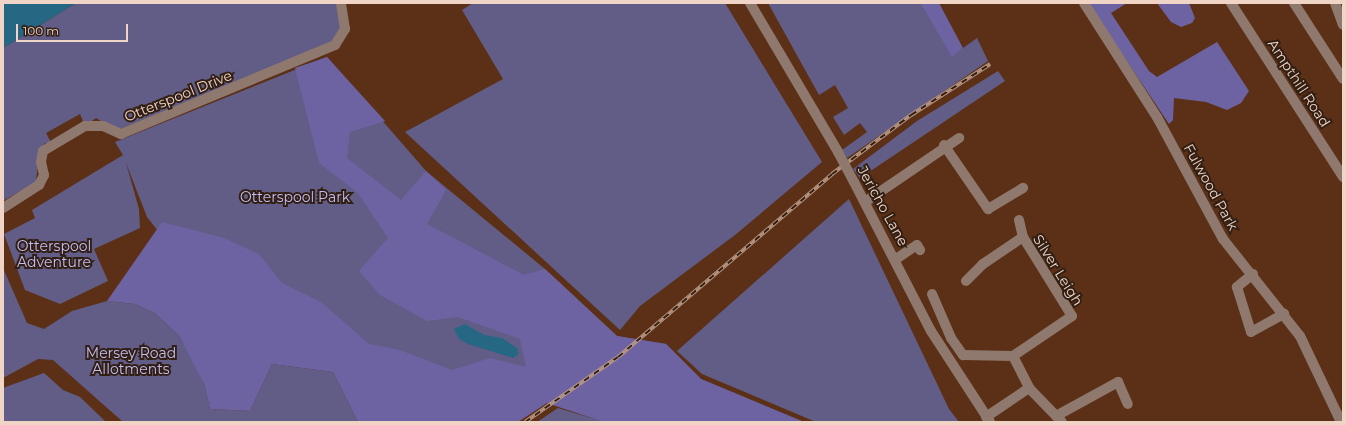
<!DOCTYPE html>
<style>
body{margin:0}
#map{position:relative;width:1346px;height:425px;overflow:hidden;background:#5b3017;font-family:Montserrat,sans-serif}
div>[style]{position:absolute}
.green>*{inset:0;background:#625d86}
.forest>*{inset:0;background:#6d63a3}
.water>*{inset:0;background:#266783}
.minor>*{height:10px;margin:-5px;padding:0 5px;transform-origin:5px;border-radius:5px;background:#8f796e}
.rail>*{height:3.5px;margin-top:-1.75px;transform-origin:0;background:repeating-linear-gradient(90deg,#321f14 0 6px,#b69582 0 12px);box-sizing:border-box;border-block:1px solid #b69582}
.minor-bridge>*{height:10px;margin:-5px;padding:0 5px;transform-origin:5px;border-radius:5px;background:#8f796e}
span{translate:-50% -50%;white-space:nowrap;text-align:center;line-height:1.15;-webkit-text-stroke:4px #321f14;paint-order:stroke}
.street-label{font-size:14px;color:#f0d5c7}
.park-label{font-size:14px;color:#c3bdf4}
.frame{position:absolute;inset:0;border:4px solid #f0d5c7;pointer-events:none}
.scale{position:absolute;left:16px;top:24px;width:112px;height:18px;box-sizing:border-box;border:2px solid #f0d5c7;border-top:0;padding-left:5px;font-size:12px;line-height:14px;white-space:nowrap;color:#f0d5c7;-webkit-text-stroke:3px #321f14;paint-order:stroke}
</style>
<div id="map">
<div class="green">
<i style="clip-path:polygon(76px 3px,336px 3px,342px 27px,339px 35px,330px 43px,123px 128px,115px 129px,96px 118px,85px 126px,80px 114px,46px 133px,52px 144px,45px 143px,39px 151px,36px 182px,3px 201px,3px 48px)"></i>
<i style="clip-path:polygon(473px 3px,725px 3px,822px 162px,735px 235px,640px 306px,620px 330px,405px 132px,503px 79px,462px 10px)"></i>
<i style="clip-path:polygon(768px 3px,920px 3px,952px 56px,977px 38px,988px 61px,847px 158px,842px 150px,867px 132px,860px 123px,844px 135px,833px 117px,848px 108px,835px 85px,819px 95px)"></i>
<i style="clip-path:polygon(327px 57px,426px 171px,545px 269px,617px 336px,666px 344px,701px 379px,804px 422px,537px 422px,558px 408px,598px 420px,547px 403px,421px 388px,192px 274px,147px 217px,126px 163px,139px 209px,140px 228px,94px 249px,108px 281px,60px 304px,25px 290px,4px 234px,35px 218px,32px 210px,123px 155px,115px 142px)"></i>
<i style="clip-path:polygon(998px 71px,1005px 81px,860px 178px,853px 169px,917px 121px)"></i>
<i style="clip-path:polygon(849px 199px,949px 409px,959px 422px,816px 422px,702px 374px,677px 351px)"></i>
<i style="clip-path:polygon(3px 268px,27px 323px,44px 329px,72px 311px,107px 301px,135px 304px,156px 314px,180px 337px,191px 355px,204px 384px,210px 409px,250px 411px,272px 364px,333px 372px,358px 422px,123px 422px,53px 360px,38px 359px,3px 378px)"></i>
<i style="clip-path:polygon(44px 373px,63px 390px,80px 397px,106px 422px,3px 422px,3px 388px)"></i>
</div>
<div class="forest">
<i style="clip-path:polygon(920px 3px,939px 3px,963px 48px,952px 57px)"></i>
<i style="clip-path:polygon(1088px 3px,1127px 3px,1111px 13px,1149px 71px,1157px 77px,1217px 42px,1249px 91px,1241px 103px,1227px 110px,1206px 102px,1174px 98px,1173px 120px,1169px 124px)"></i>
<i style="clip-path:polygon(1157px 3px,1189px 3px,1195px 18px,1192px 23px,1181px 27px,1171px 22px)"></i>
<i style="clip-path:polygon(327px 57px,385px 121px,350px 132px,347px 158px,401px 200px,426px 171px,446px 190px,427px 224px,524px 275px,545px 269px,617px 336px,666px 344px,701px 379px,804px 422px,605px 422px,547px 403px,518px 422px,358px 422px,333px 372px,272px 364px,250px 411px,210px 409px,204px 384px,180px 337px,156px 314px,135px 304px,107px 301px,162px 222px,224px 238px,259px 254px,282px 283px,321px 302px,369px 344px,400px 350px,452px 370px,490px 358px,526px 367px,520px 339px,458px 317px,427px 321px,380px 295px,359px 271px,388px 238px,358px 193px,319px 163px,295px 68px)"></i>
</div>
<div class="water">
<i style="clip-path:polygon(3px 3px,76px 3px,3px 48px)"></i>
<i style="clip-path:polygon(465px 324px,484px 335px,502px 338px,517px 348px,519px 354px,513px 358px,468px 344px,459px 339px,454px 329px)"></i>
</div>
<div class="minor">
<i style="left:750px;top:3px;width:173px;rotate:59.4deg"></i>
<i style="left:1084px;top:3px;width:135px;rotate:57.4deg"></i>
<i style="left:1157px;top:117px;width:139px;rotate:61.6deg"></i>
<i style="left:1223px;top:239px;width:124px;rotate:51.6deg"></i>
<i style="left:1300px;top:336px;width:95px;rotate:64.5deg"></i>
<i style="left:1231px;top:3px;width:207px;rotate:57.2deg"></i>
<i style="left:1294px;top:3px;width:90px;rotate:57.2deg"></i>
<i style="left:1335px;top:3px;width:23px;rotate:70deg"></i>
<i style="left:944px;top:145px;width:78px;rotate:55.5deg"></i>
<i style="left:988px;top:209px;width:41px;rotate:-31deg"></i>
<i style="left:854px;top:182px;width:168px;rotate:62.7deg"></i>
<i style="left:931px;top:331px;width:108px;rotate:57deg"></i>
<i style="left:865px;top:202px;width:114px;rotate:-34.2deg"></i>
<i style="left:3px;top:208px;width:43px;rotate:-32.6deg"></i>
<i style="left:39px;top:185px;width:11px;rotate:-63deg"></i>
<i style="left:44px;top:175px;width:13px;rotate:-103deg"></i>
<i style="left:41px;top:162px;width:11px;rotate:-80deg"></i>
<i style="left:43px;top:151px;width:49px;rotate:-30.8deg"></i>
<i style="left:85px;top:126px;width:18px"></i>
<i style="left:103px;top:126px;width:20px;rotate:24deg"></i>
<i style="left:121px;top:134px;width:232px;rotate:-22.6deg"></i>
<i style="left:335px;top:45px;width:19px;rotate:-58deg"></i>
<i style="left:345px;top:29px;width:26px;rotate:-99deg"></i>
<i style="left:1019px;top:220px;width:17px;rotate:77deg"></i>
<i style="left:896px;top:259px;width:25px;rotate:-34deg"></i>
<i style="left:917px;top:245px;width:6px;rotate:59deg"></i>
<i style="left:1253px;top:274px;width:21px;rotate:141deg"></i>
<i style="left:1237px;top:287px;width:47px;rotate:72.7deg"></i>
<i style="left:1251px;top:332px;width:38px;rotate:-29deg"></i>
<i style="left:966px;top:281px;width:24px;rotate:-45deg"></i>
<i style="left:983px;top:264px;width:48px;rotate:-34deg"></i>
<i style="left:1023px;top:237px;width:93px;rotate:58.2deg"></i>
<i style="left:1072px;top:316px;width:71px;rotate:145.9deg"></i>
<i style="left:1013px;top:356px;width:36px;rotate:63deg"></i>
<i style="left:1029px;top:388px;width:47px;rotate:45.9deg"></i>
<i style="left:932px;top:294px;width:48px;rotate:66.6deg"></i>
<i style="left:951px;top:338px;width:21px;rotate:55deg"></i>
<i style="left:963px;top:355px;width:50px;rotate:1.1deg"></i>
<i style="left:1056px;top:416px;width:71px;rotate:-28.7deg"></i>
<i style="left:1118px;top:382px;width:24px;rotate:66deg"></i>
<i style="left:986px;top:417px;width:52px;rotate:-34deg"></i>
</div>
<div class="rail">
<i style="left:525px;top:422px;width:113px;rotate:-35deg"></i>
<i style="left:618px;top:357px;width:282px;rotate:-40.5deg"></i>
<i style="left:832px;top:174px;width:99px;rotate:-36.8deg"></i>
<i style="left:911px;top:115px;width:94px;rotate:-32.8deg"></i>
</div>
<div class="minor-bridge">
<i style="left:838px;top:152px;width:34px;rotate:62deg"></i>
</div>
<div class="street-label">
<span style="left:1299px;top:83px;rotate:57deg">Ampthill Road</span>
<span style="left:178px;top:96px;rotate:-22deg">Otterspool Drive</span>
<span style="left:1211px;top:187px;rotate:61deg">Fulwood Park</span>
<span style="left:883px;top:206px;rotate:61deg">Jericho Lane</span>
<span style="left:1058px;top:270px;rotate:58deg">Silver Leigh</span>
</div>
<div class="park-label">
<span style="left:295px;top:197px">Otterspool Park</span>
<span style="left:54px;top:254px">Otterspool<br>Adventure</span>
<span style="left:131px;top:361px">Mersey Road<br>Allotments</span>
</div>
<div class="frame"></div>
<div class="scale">100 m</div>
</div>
